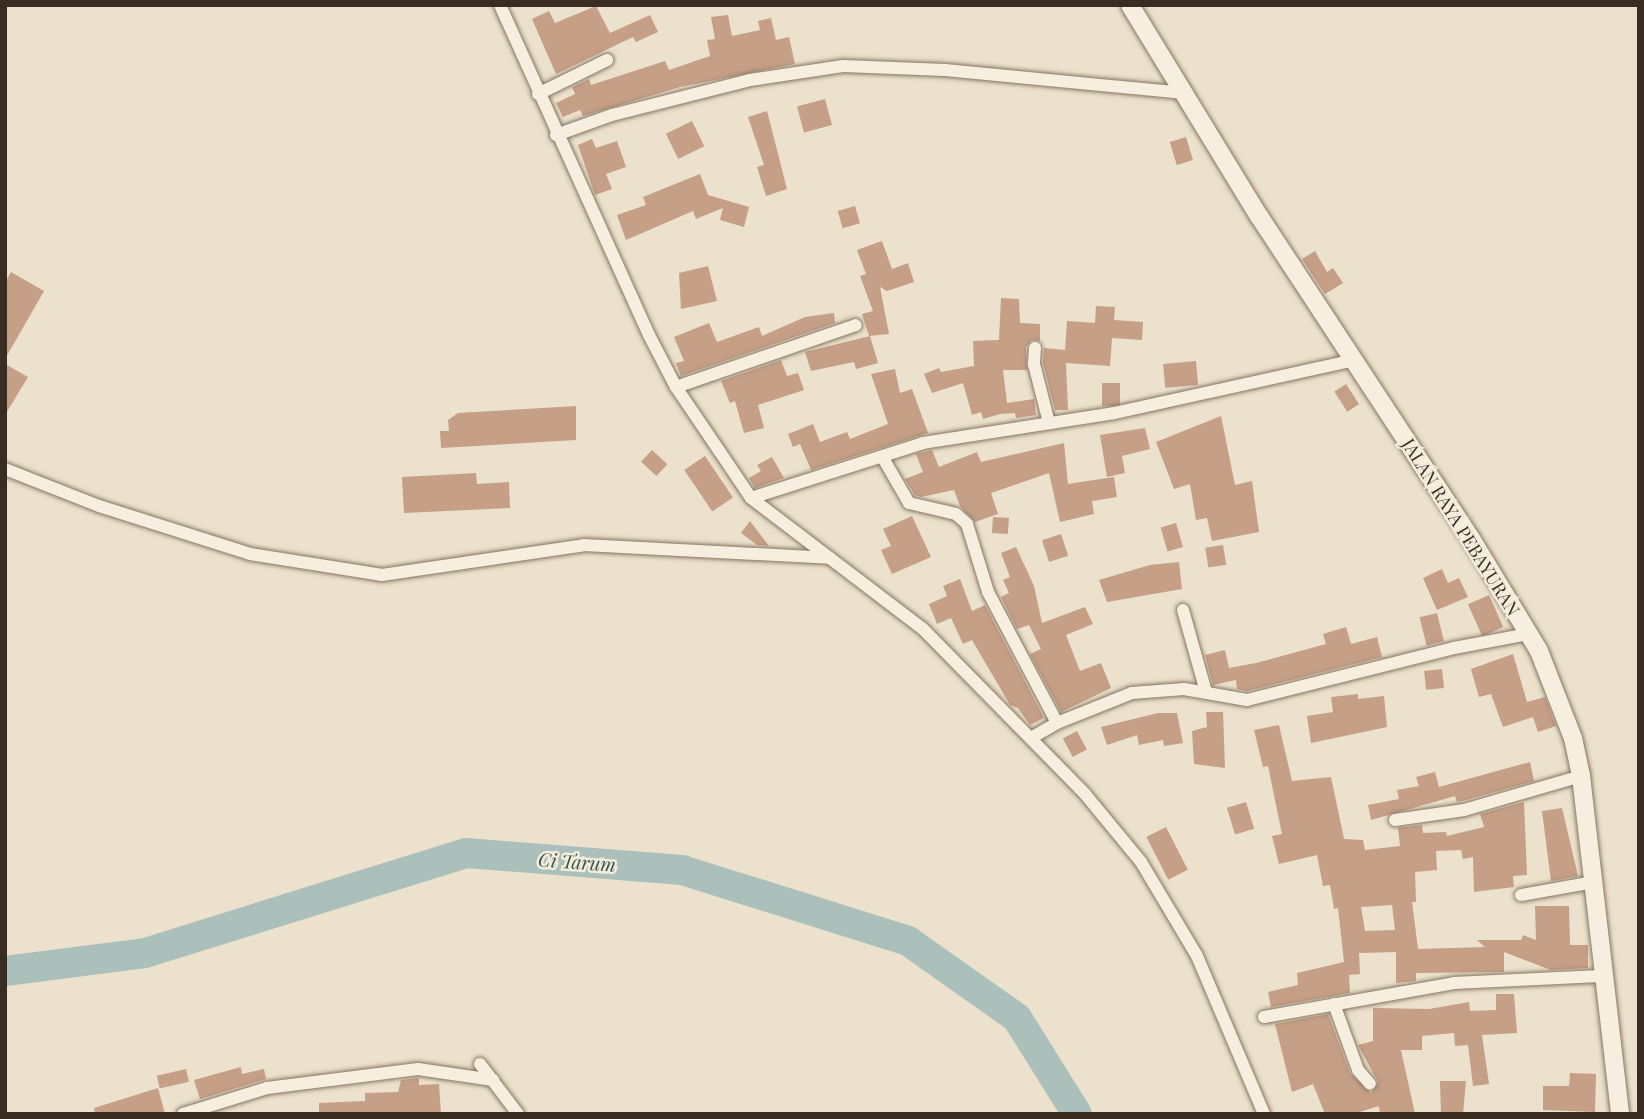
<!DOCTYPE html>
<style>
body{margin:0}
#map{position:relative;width:1644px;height:1119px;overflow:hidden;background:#ebe1cc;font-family:"Playfair Display",serif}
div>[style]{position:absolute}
.river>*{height:30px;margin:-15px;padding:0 15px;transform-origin:15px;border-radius:15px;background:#abc0ba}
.building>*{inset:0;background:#c59f86;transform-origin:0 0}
.roads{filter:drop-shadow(0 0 2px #877561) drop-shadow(0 0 2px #877561)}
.minor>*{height:12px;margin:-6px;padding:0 6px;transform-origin:6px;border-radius:6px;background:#f6efdf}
.secondary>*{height:18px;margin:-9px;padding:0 9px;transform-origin:9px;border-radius:9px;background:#f6efdf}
span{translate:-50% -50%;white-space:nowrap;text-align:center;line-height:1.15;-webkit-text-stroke:5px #f3ecdb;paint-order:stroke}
.street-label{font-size:18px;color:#392d23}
.water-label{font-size:19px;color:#345754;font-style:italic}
.frame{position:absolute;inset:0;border:7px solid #392d23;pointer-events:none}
</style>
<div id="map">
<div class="river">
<i style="left:5px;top:971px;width:141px;rotate:-7.3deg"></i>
<i style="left:145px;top:953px;width:336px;rotate:-17.3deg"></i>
<i style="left:466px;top:853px;width:217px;rotate:4.5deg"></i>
<i style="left:682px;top:870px;width:237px;rotate:17.4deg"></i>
<i style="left:908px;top:941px;width:133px;rotate:35.2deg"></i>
<i style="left:1017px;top:1018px;width:113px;rotate:58deg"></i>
</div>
<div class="building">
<i style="clip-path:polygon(596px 6px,610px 33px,650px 15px,658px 32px,636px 42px,633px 37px,556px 74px,532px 19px,549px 11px,555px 23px)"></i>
<i style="clip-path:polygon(728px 15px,732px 36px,760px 30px,758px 21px,771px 18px,776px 40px,789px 37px,795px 64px,680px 87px,583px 116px,580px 110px,563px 117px,556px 103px,575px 94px,572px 87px,589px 79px,591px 85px,665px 61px,669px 70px,710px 56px,707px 40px,715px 39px,711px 17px)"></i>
<i style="left:825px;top:99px;width:27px;height:29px;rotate:75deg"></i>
<i style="clip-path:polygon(767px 111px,787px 189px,766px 196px,757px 167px,764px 165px,748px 117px)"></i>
<i style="left:692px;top:121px;width:28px;height:29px;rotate:64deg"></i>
<i style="left:1186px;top:137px;width:24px;height:17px;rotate:73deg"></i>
<i style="clip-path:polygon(592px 139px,596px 148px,617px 141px,626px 167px,606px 174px,612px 189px,595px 195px,578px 145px)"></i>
<i style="clip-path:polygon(700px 174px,708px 195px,749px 207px,744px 227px,720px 220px,723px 208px,696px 219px,693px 211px,626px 240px,617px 215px,646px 205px,643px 197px)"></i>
<i style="left:855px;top:206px;width:18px;height:18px;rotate:74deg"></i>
<i style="clip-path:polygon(882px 241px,892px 269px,908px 263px,914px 282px,887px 291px,880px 287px,889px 334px,869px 336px,862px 314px,873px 311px,860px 276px,866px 274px,857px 250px)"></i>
<i style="clip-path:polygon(1315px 251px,1327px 272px,1333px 268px,1343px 283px,1325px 294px,1302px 259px)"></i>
<i style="clip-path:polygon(708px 266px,717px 301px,681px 309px,679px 273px)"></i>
<i style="clip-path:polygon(11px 272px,44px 291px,5px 359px,5px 283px)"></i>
<i style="clip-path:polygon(1001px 298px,1019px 299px,1020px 323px,1040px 324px,1040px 341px,1032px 340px,1026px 347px,1027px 370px,1003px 370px,1007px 403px,1034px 399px,1036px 415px,1016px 418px,1015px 413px,1000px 414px,983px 419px,981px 412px,972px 415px,963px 383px,932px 393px,924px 374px,939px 368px,941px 372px,974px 366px,973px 341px,999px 340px)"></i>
<i style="clip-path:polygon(1096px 306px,1115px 307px,1114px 320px,1143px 322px,1142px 340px,1112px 338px,1110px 366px,1066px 363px,1068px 410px,1055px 410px,1043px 363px,1044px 348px,1065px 350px,1067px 321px,1095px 323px)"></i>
<i style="clip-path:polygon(834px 313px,835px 323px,681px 376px,676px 363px,684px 361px,674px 337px,709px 323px,717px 342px,759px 327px,762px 336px,805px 317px)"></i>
<i style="clip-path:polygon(870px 336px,878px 363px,856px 369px,854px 362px,811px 371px,805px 352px)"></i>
<i style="clip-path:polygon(781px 360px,787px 376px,798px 373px,804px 390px,758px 405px,764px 428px,744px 433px,735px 401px,730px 403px,721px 381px)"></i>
<i style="left:1196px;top:361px;width:24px;height:33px;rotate:85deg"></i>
<i style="clip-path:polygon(5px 364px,28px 377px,5px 415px)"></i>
<i style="clip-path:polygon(895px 369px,900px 393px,912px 389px,928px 433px,811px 470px,800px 444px,793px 447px,788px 434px,813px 424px,820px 442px,847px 432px,850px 439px,888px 424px,871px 374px)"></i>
<i style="left:1102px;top:383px;width:18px;height:23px"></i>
<i style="left:1346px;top:384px;width:24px;height:14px;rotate:57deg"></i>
<i style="clip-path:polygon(576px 406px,576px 440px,441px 448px,440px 431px,449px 431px,448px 420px,458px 413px)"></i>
<i style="clip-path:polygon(1221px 416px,1235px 485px,1252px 481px,1259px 532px,1212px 541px,1207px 518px,1196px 520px,1190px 484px,1174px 489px,1156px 442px)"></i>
<i style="clip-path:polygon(1145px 428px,1150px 449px,1122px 456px,1125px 473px,1107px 477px,1100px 435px)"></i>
<i style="clip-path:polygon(1064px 443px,1068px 484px,1114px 477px,1117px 497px,1092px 501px,1094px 514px,1060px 522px,1049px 473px,991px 493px,998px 514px,975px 522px,960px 506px,954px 490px,921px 497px,915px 495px,905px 479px,923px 472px,916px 454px,925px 452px,932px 450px,939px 467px,977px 452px,981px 462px)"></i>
<i style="left:652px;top:450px;width:21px;height:16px;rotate:43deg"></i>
<i style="left:705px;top:456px;width:50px;height:25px;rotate:56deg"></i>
<i style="clip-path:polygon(772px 457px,784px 478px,755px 488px,749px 478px,761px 471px,757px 465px)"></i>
<i style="clip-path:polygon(476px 473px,477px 484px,509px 482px,510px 508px,404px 513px,402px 477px)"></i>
<i style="clip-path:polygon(912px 516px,931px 557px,892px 574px,881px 550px,891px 546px,883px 529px)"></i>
<i style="left:993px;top:517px;width:16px;height:16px;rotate:4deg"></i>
<i style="clip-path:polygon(750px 521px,769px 546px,757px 545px,741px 533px)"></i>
<i style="left:1176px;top:523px;width:25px;height:16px;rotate:74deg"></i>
<i style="left:1061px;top:534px;width:23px;height:20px;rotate:72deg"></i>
<i style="left:1223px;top:545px;width:20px;height:18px;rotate:81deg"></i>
<i style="clip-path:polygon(1016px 547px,1034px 586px,1042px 623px,1085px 607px,1093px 624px,1066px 635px,1080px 671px,1101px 663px,1111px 688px,1061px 712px,1030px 654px,1041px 649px,1029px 625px,1017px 629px,1001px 597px,1009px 593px,1003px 580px,1010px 577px,1001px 553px)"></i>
<i style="clip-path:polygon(1179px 562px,1182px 589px,1107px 602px,1099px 580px,1150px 565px)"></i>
<i style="clip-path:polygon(1442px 569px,1448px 583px,1459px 578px,1468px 597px,1437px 610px,1423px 578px)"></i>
<i style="clip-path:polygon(960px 579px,972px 611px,985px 605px,1044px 718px,1030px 725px,1018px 708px,1010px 705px,972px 640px,963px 644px,951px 618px,937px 624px,929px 604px,947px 596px,943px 586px)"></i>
<i style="left:1489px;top:595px;width:35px;height:23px;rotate:66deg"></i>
<i style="left:1437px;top:613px;width:29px;height:18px;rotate:76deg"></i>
<i style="clip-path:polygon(1346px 627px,1351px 644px,1377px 637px,1382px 657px,1247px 691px,1237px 689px,1236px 680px,1213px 685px,1205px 655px,1225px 650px,1229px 668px,1256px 663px,1326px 644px,1323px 634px)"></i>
<i style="clip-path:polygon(1513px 654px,1527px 702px,1545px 697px,1556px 726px,1538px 732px,1533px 717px,1503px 727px,1491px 694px,1479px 697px,1471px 669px)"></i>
<i style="left:1442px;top:669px;width:19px;height:18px;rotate:84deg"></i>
<i style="clip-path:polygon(1358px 694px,1358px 699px,1384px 696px,1387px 727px,1311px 743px,1307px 716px,1333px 712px,1331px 697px)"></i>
<i style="clip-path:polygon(1206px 712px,1223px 712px,1225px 768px,1194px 764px,1192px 731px,1207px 727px)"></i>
<i style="clip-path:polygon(1158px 713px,1177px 713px,1183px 743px,1164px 746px,1163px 740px,1139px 745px,1137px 735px,1107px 745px,1101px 727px)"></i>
<i style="clip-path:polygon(evenodd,1279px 725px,1292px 781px,1331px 777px,1344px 839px,1363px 840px,1365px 850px,1400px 846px,1398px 828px,1422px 825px,1423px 833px,1446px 832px,1447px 836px,1484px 827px,1480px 814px,1524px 802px,1527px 875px,1513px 876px,1514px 887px,1474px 892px,1473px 857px,1463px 859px,1461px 850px,1436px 851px,1437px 870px,1415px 872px,1416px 902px,1412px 902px,1418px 949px,1485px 947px,1477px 940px,1521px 940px,1523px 935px,1536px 940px,1535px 906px,1569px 906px,1570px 945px,1588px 945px,1588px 968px,1551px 970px,1504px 952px,1504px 972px,1416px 973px,1416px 981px,1396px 983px,1396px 952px,1359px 953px,1360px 974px,1349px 975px,1350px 993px,1271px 1007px,1268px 992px,1298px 985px,1297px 973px,1344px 962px,1338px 908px,1334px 909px,1330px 885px,1323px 886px,1317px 855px,1279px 864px,1272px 836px,1282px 834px,1268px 766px,1263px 767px,1254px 730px,1279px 725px,1392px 905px,1395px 930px,1365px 931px,1361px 907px,1392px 905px)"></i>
<i style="left:1077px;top:731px;width:21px;height:16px;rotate:62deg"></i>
<i style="clip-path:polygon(1530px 762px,1534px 781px,1462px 801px,1457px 802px,1455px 796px,1371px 820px,1368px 805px,1399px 799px,1397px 790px,1419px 786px,1416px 777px,1435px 772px,1439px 787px)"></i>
<i style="left:1246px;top:802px;width:28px;height:20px;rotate:73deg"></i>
<i style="clip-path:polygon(1562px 808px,1578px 876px,1551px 881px,1542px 811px)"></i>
<i style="left:1166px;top:827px;width:48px;height:22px;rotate:63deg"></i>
<i style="clip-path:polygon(1496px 994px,1514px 994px,1517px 1033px,1482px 1035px,1489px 1084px,1473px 1086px,1468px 1045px,1455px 1046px,1454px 1033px,1422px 1036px,1422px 1050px,1401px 1050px,1415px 1114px,1380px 1114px,1379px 1106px,1353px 1114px,1325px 1114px,1313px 1084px,1292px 1092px,1275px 1024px,1328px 1014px,1350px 1073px,1371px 1093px,1378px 1082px,1358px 1045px,1373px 1041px,1373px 1008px,1429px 1009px,1469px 1002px,1470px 1011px,1496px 1010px)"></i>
<i style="clip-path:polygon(241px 1067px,242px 1074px,264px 1069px,266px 1079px,200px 1099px,194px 1080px)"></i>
<i style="left:186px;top:1069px;width:13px;height:30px;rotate:77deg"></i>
<i style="clip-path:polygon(1570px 1073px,1596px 1074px,1595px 1112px,1543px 1110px,1543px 1086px,1569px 1086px)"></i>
<i style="clip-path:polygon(419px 1078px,419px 1085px,439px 1084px,441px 1114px,319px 1114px,319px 1103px,365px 1101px,365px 1093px,398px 1092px,401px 1080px)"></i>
<i style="clip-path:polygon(1440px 1081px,1466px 1081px,1463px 1114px,1441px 1114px)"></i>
<i style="clip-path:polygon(158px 1088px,165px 1114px,95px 1114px,94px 1108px)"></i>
</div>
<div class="roads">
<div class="minor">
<i style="left:500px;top:5px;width:362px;rotate:65.7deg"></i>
<i style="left:649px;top:335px;width:59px;rotate:62.6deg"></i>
<i style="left:676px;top:387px;width:78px;rotate:55.9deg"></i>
<i style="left:720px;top:452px;width:55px;rotate:56deg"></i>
<i style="left:751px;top:498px;width:216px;rotate:37.3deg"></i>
<i style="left:923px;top:629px;width:231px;rotate:45.5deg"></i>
<i style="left:1085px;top:794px;width:88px;rotate:50.5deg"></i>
<i style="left:1141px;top:862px;width:109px;rotate:59.2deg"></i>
<i style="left:1197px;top:956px;width:172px;rotate:67deg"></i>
<i style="left:538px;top:94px;width:77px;rotate:-26.2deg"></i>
<i style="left:556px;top:135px;width:59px;rotate:-19.7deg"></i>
<i style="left:612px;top:115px;width:142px;rotate:-14.2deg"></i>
<i style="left:750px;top:80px;width:94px;rotate:-8.6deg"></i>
<i style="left:843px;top:66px;width:102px;rotate:2.2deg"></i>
<i style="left:945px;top:70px;width:238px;rotate:5.5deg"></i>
<i style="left:1035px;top:348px;width:16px;rotate:94deg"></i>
<i style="left:1034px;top:364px;width:61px;rotate:75.7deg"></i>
<i style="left:676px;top:387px;width:190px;rotate:-19deg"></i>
<i style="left:883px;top:458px;width:52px;rotate:60deg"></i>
<i style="left:909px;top:503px;width:48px;rotate:13.2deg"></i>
<i style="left:956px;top:514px;width:15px;rotate:42deg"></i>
<i style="left:967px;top:524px;width:71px;rotate:72.8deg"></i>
<i style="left:988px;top:592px;width:148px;rotate:62.2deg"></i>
<i style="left:5px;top:469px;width:101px;rotate:21.5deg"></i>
<i style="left:99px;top:506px;width:158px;rotate:17.6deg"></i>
<i style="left:250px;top:554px;width:134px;rotate:9deg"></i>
<i style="left:382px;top:575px;width:204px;rotate:-8.4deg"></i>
<i style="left:584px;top:545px;width:246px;rotate:3deg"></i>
<i style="left:751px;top:498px;width:181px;rotate:-17.7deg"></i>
<i style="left:923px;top:443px;width:193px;rotate:-8.9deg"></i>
<i style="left:1114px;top:413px;width:248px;rotate:-12.4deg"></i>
<i style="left:1183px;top:610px;width:85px;rotate:74.3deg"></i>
<i style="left:1031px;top:738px;width:30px;rotate:-30deg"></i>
<i style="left:1057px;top:723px;width:81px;rotate:-21.8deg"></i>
<i style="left:1132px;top:693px;width:52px;rotate:-4.4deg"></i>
<i style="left:1184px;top:689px;width:64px;rotate:9.9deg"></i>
<i style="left:1247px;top:700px;width:213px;rotate:-14.1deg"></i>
<i style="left:1454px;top:648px;width:75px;rotate:-10.7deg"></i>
<i style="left:1395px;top:820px;width:70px;rotate:-8.2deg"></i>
<i style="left:1464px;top:810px;width:122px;rotate:-16.2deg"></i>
<i style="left:1521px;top:895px;width:74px;rotate:-10.1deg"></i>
<i style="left:1334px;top:1004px;width:70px;rotate:70deg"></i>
<i style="left:1358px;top:1070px;width:18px;rotate:49deg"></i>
<i style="left:1264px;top:1017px;width:193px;rotate:-10.1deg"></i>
<i style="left:1454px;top:983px;width:151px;rotate:-2.7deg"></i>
<i style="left:480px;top:1064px;width:63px;rotate:52.8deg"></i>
<i style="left:183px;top:1114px;width:88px;rotate:-17.2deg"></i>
<i style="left:267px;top:1088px;width:152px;rotate:-7.2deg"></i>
<i style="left:418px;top:1069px;width:76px;rotate:8.3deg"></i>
</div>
<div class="secondary">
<i style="left:1130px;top:5px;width:247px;rotate:58.6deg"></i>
<i style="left:1259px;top:216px;width:384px;rotate:56.7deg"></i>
<i style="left:1470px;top:537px;width:133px;rotate:58.8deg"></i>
<i style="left:1539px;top:651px;width:93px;rotate:68.7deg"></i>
<i style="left:1573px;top:738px;width:39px;rotate:78deg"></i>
<i style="left:1581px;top:776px;width:340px;rotate:83.4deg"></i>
</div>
</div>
<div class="street-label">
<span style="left:1461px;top:527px;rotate:58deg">JALAN RAYA PEBAYURAN</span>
</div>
<div class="water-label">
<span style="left:577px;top:862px;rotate:4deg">Ci Tarum</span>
</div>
<div class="frame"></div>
</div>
